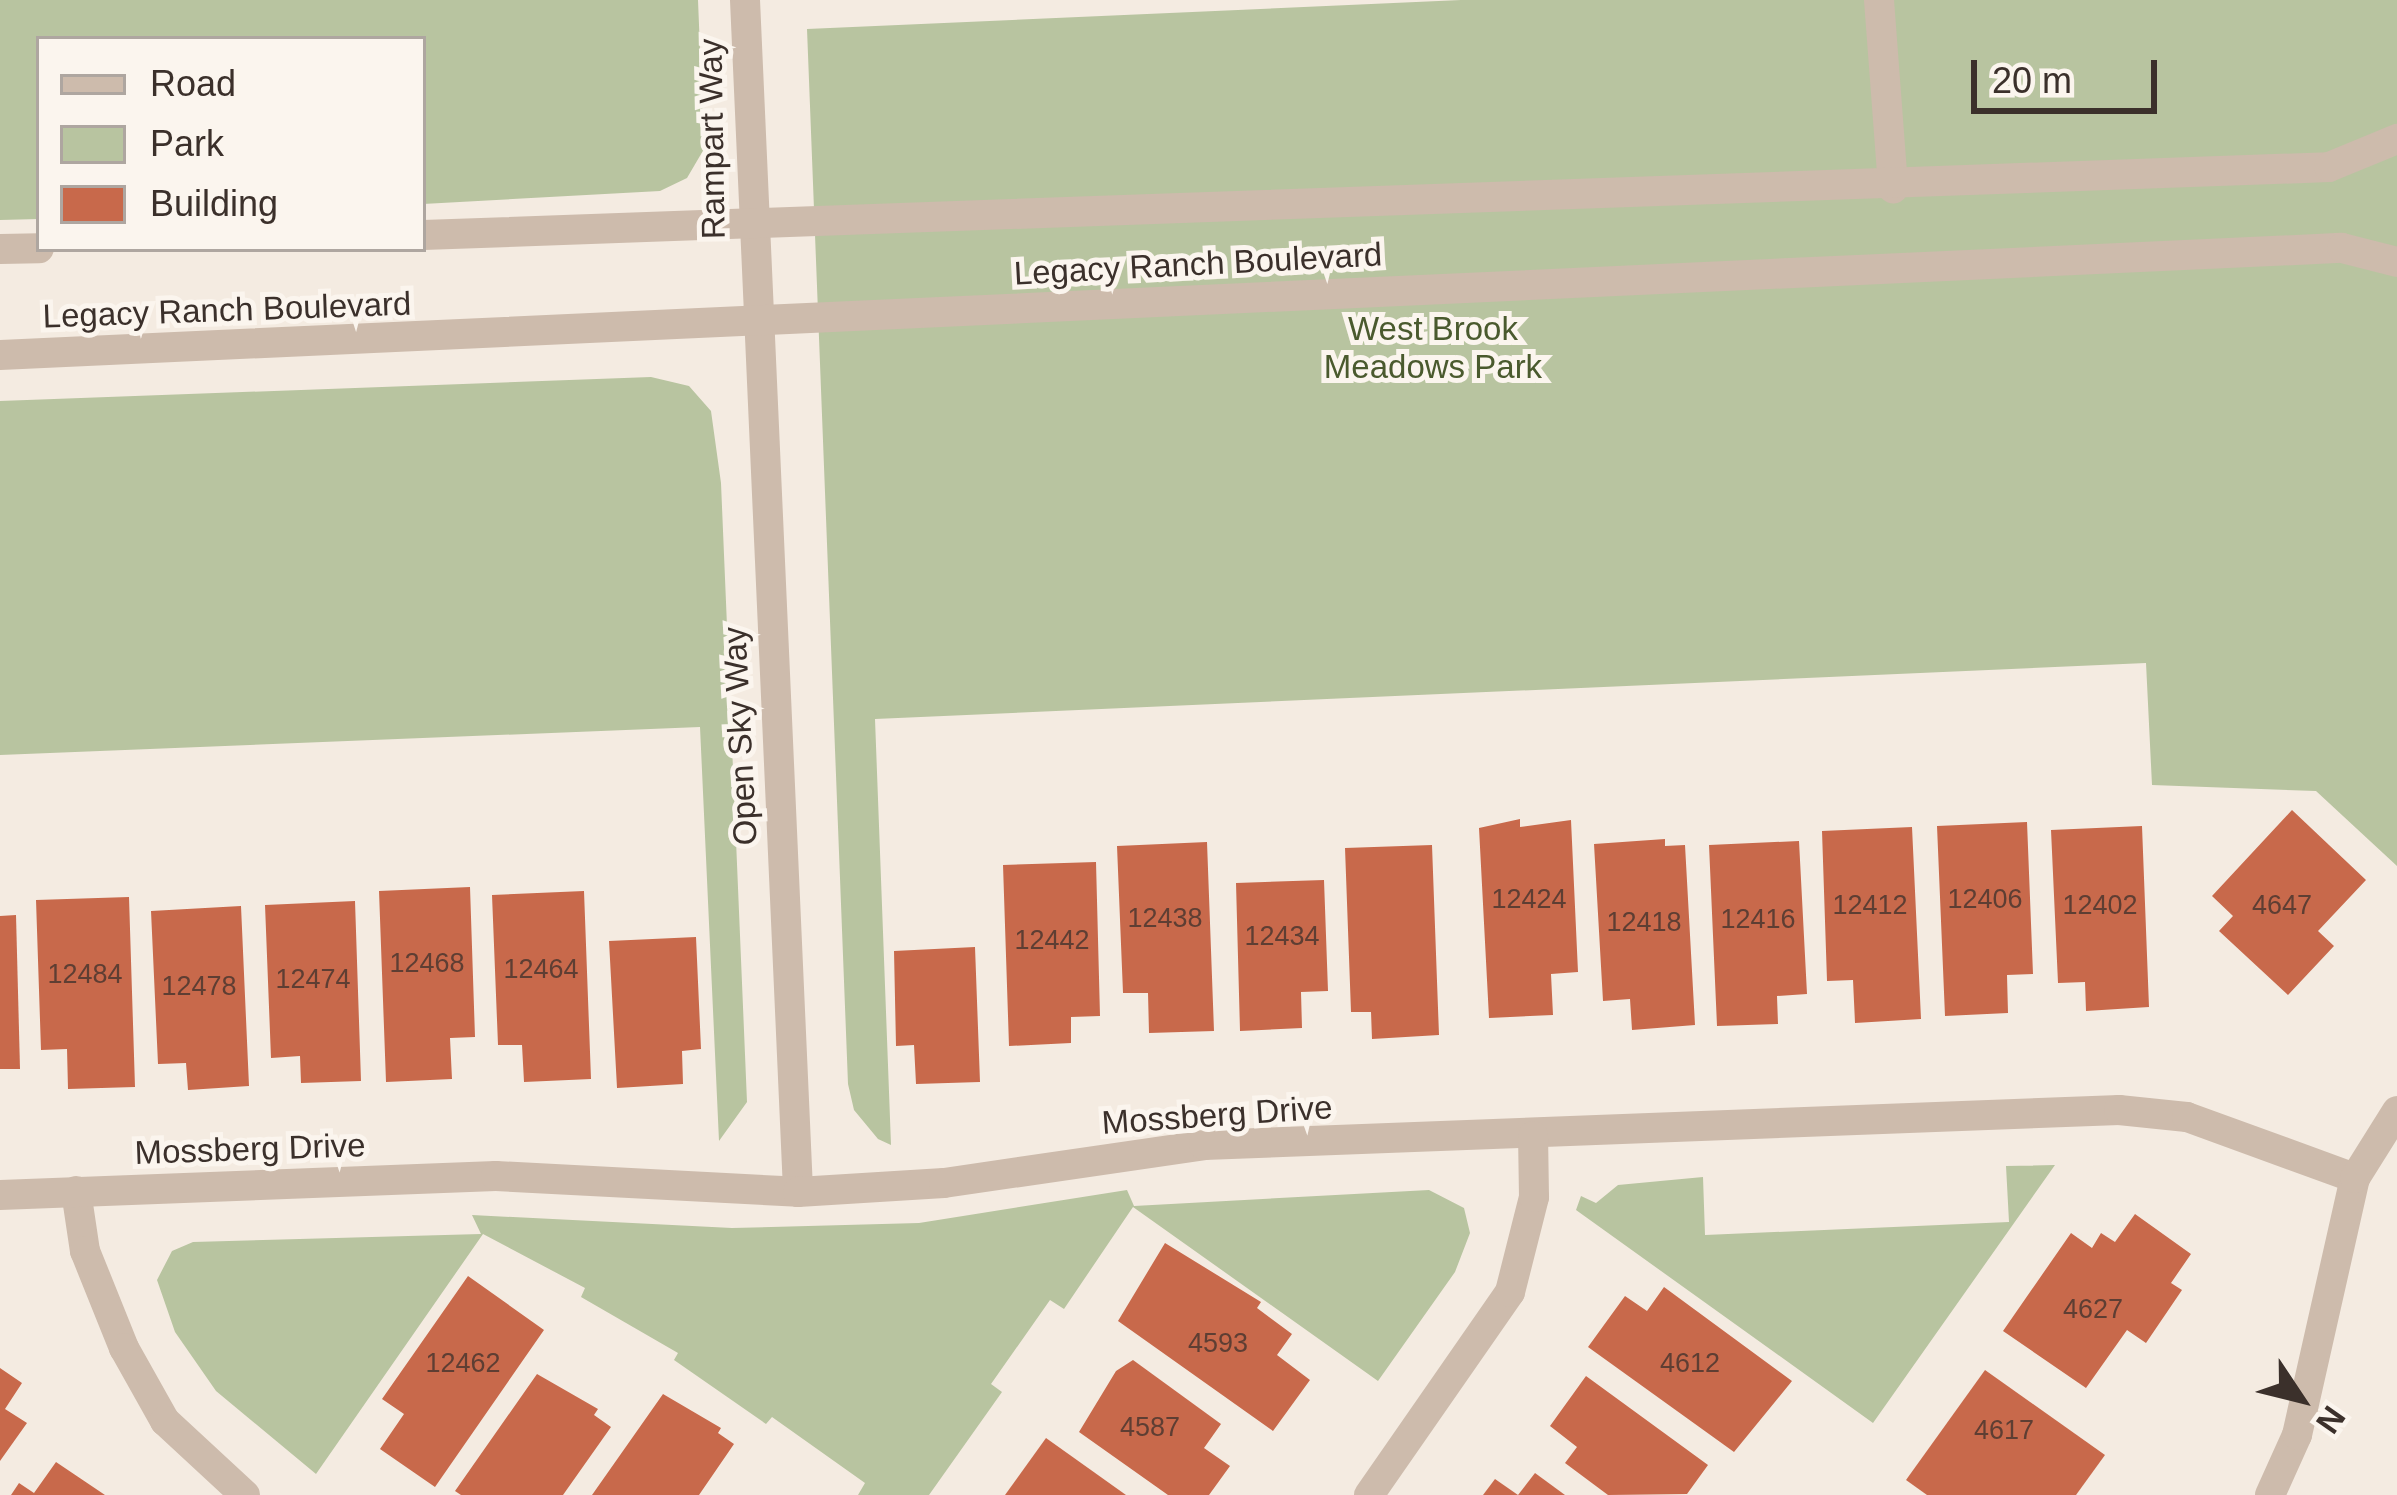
<!DOCTYPE html>
<style>
body{margin:0}
#map{position:relative;width:2397px;height:1495px;overflow:hidden;background:#f4ebe1;font-family:Helvetica,sans-serif}
div>[style]{position:absolute}
.green>*{inset:0;background:#b8c4a0}
.building>*{inset:0;background:#c8694b}
.minor>*{height:30px;margin:-15px;padding:0 15px;transform-origin:15px;border-radius:15px;background:#cdbbac}
span{translate:-50% -50%;white-space:nowrap;text-align:center;line-height:1.15;-webkit-text-stroke:10px #fbf5ee;paint-order:stroke}
.number-label{font-size:27px;color:#5e3e33}
.number-label span{-webkit-text-stroke-width:0}
.street-label{font-size:33px;color:#3b302b}
.park-label{font-size:33px;color:#4a5a2e}
.legend{position:absolute;left:36px;top:36px;width:390px;height:216px;box-sizing:border-box;background:#fbf5ee;border:3px solid #aea6a0;margin:0;padding:15px 21px;list-style:none;font-size:36px;color:#3b302b}
.legend li{display:flex;align-items:center;gap:24px;height:60px}
.legend b{width:60px;border:3px solid #aea6a0}
.north{position:absolute;left:2241px;top:1339px;width:120px;height:120px;-webkit-text-stroke:9px #fbf5ee;paint-order:stroke;rotate:125deg;font-size:33px;font-weight:700;line-height:48px;text-align:center;color:#3b302b}
.north::after{content:'';display:block;margin:auto;width:42px;height:54px;background:#3b302b;clip-path:polygon(50% 0,100% 100%,50% 72%,0 100%)}
.scale{position:absolute;left:1971px;top:60px;width:186px;height:54px;box-sizing:border-box;border:6px solid #3b302b;border-top:0;padding-left:15px;font-size:36px;line-height:42px;white-space:nowrap;color:#3b302b;-webkit-text-stroke:9px #fbf5ee;paint-order:stroke}
</style>
<div id="map">
<div class="green">
<i style="clip-path:polygon(0 0,698px 0,704px 149px,687px 178px,660px 191px,423px 204px,423px 39px,39px 39px,39px 219px,0 220px)"></i>
<i style="clip-path:polygon(1461px 0,2397px 0,2397px 866px,2316px 791px,2152px 785px,2146px 663px,875px 719px,891px 1145px,878px 1139px,854px 1110px,848px 1084px,807px 29px)"></i>
<i style="clip-path:polygon(651px 377px,689px 386px,711px 411px,721px 483px,747px 1102px,719px 1141px,700px 727px,0 755px,0 401px)"></i>
<i style="clip-path:polygon(2055px 1165px,1873px 1423px,1576px 1210px,1581px 1196px,1596px 1203px,1618px 1185px,1703px 1177px,1705px 1235px,2009px 1222px,2006px 1166px)"></i>
<i style="clip-path:polygon(1127px 1190px,1134px 1206px,1429px 1190px,1464px 1208px,1470px 1233px,1455px 1272px,1378px 1381px,1133px 1207px,1064px 1309px,1050px 1300px,991px 1384px,1002px 1392px,929px 1495px,858px 1495px,865px 1483px,772px 1417px,766px 1424px,674px 1360px,678px 1353px,581px 1297px,585px 1288px,483px 1234px,316px 1474px,216px 1391px,175px 1332px,157px 1280px,172px 1251px,193px 1242px,481px 1234px,472px 1215px,732px 1228px,919px 1223px)"></i>
</div>
<div class="building">
<i style="clip-path:polygon(2292px 810px,2366px 880px,2318px 931px,2334px 946px,2288px 995px,2219px 931px,2233px 916px,2212px 896px)"></i>
<i style="clip-path:polygon(1520px 819px,1520px 827px,1571px 820px,1578px 972px,1551px 974px,1553px 1015px,1489px 1018px,1479px 828px)"></i>
<i style="clip-path:polygon(2027px 822px,2033px 974px,2007px 975px,2008px 1013px,1945px 1016px,1937px 826px)"></i>
<i style="clip-path:polygon(2142px 826px,2149px 1007px,2086px 1011px,2085px 982px,2058px 983px,2051px 830px)"></i>
<i style="clip-path:polygon(1912px 827px,1921px 1019px,1855px 1023px,1853px 980px,1827px 981px,1822px 831px)"></i>
<i style="clip-path:polygon(1665px 839px,1665px 846px,1685px 845px,1695px 1025px,1632px 1030px,1630px 999px,1603px 1001px,1594px 844px)"></i>
<i style="clip-path:polygon(1799px 841px,1807px 994px,1777px 996px,1778px 1024px,1717px 1026px,1709px 845px)"></i>
<i style="clip-path:polygon(1207px 842px,1214px 1031px,1149px 1033px,1148px 993px,1123px 993px,1117px 846px)"></i>
<i style="clip-path:polygon(1432px 845px,1439px 1035px,1372px 1039px,1371px 1012px,1351px 1012px,1345px 848px)"></i>
<i style="clip-path:polygon(1096px 862px,1100px 1016px,1071px 1017px,1071px 1043px,1009px 1046px,1003px 865px)"></i>
<i style="clip-path:polygon(1324px 880px,1328px 991px,1301px 992px,1302px 1028px,1240px 1031px,1236px 883px)"></i>
<i style="clip-path:polygon(470px 887px,475px 1037px,450px 1038px,452px 1079px,386px 1082px,379px 891px)"></i>
<i style="clip-path:polygon(584px 891px,591px 1079px,524px 1082px,522px 1045px,498px 1045px,492px 895px)"></i>
<i style="clip-path:polygon(129px 897px,135px 1087px,68px 1089px,67px 1049px,41px 1050px,36px 900px)"></i>
<i style="clip-path:polygon(355px 901px,361px 1081px,301px 1083px,300px 1056px,271px 1058px,265px 905px)"></i>
<i style="clip-path:polygon(241px 906px,249px 1086px,188px 1090px,186px 1063px,158px 1064px,151px 911px)"></i>
<i style="clip-path:polygon(16px 915px,20px 1069px,0 1069px,0 916px)"></i>
<i style="clip-path:polygon(696px 937px,701px 1049px,682px 1051px,683px 1084px,617px 1088px,609px 941px)"></i>
<i style="clip-path:polygon(975px 947px,980px 1082px,916px 1084px,914px 1045px,896px 1046px,894px 951px)"></i>
<i style="clip-path:polygon(2135px 1214px,2191px 1254px,2171px 1283px,2182px 1290px,2146px 1343px,2127px 1330px,2086px 1388px,2003px 1331px,2071px 1233px,2092px 1248px,2101px 1233px,2115px 1242px)"></i>
<i style="clip-path:polygon(1165px 1243px,1261px 1302px,1257px 1308px,1292px 1334px,1277px 1355px,1310px 1380px,1273px 1431px,1118px 1321px)"></i>
<i style="clip-path:polygon(468px 1276px,544px 1330px,435px 1487px,380px 1449px,404px 1414px,382px 1399px)"></i>
<i style="clip-path:polygon(1664px 1287px,1792px 1381px,1734px 1452px,1588px 1347px,1625px 1296px,1647px 1311px)"></i>
<i style="clip-path:polygon(1133px 1360px,1221px 1424px,1204px 1448px,1230px 1466px,1209px 1495px,1168px 1495px,1079px 1432px,1116px 1371px)"></i>
<i style="clip-path:polygon(0 1368px,22px 1383px,5px 1409px,27px 1423px,0 1461px)"></i>
<i style="clip-path:polygon(1985px 1370px,2105px 1455px,2076px 1495px,1927px 1495px,1906px 1480px)"></i>
<i style="clip-path:polygon(537px 1374px,598px 1409px,594px 1415px,611px 1427px,563px 1495px,461px 1495px,455px 1491px)"></i>
<i style="clip-path:polygon(1586px 1376px,1708px 1465px,1687px 1494px,1608px 1495px,1565px 1463px,1577px 1447px,1550px 1426px)"></i>
<i style="clip-path:polygon(663px 1394px,721px 1428px,718px 1433px,734px 1444px,699px 1495px,592px 1495px)"></i>
<i style="clip-path:polygon(1046px 1438px,1126px 1495px,1005px 1495px)"></i>
<i style="clip-path:polygon(56px 1462px,105px 1495px,11px 1495px,19px 1483px,34px 1493px)"></i>
<i style="clip-path:polygon(1535px 1473px,1565px 1495px,1518px 1495px)"></i>
<i style="clip-path:polygon(1495px 1479px,1518px 1495px,1483px 1495px)"></i>
</div>
<div class="minor">
<i style="left:745px;top:0;width:1193px;rotate:87.45deg"></i>
<i style="left:1879px;top:0;width:189px;rotate:85.7deg"></i>
<i style="left:423px;top:235px;width:1907px;rotate:-2.04deg"></i>
<i style="left:2329px;top:167px;width:74px;rotate:-22.4deg"></i>
<i style="left:0;top:249px;width:39px;rotate:-1deg"></i>
<i style="left:0;top:355px;width:2344px;rotate:-2.62deg"></i>
<i style="left:2342px;top:248px;width:57px;rotate:14.3deg"></i>
<i style="left:76px;top:1191px;width:61px;rotate:81.5deg"></i>
<i style="left:85px;top:1251px;width:105px;rotate:68.1deg"></i>
<i style="left:124px;top:1348px;width:84px;rotate:60.7deg"></i>
<i style="left:165px;top:1421px;width:109px;rotate:42.8deg"></i>
<i style="left:0;top:1195px;width:496px;rotate:-2.2deg"></i>
<i style="left:496px;top:1176px;width:302px;rotate:3deg"></i>
<i style="left:798px;top:1192px;width:146px;rotate:-3.5deg"></i>
<i style="left:944px;top:1183px;width:263px;rotate:-8.3deg"></i>
<i style="left:1204px;top:1145px;width:916px;rotate:-2.19deg"></i>
<i style="left:2119px;top:1110px;width:68px;rotate:5.9deg"></i>
<i style="left:2187px;top:1117px;width:179px;rotate:20deg"></i>
<i style="left:1369px;top:1495px;width:247px;rotate:-55.2deg"></i>
<i style="left:1510px;top:1292px;width:98px;rotate:-75.8deg"></i>
<i style="left:1534px;top:1197px;width:61px;rotate:-90.9deg"></i>
<i style="left:2270px;top:1495px;width:66px;rotate:-65.8deg"></i>
<i style="left:2297px;top:1435px;width:263px;rotate:-77.3deg"></i>
<i style="left:2355px;top:1178px;width:79px;rotate:-57.9deg"></i>
</div>
<div class="number-label">
<span style="left:1529px;top:900px">12424</span>
<span style="left:1985px;top:900px">12406</span>
<span style="left:1870px;top:906px">12412</span>
<span style="left:2100px;top:906px">12402</span>
<span style="left:2282px;top:906px">4647</span>
<span style="left:1165px;top:919px">12438</span>
<span style="left:1758px;top:920px">12416</span>
<span style="left:1644px;top:923px">12418</span>
<span style="left:1282px;top:937px">12434</span>
<span style="left:1052px;top:941px">12442</span>
<span style="left:427px;top:964px">12468</span>
<span style="left:541px;top:970px">12464</span>
<span style="left:85px;top:975px">12484</span>
<span style="left:313px;top:980px">12474</span>
<span style="left:199px;top:987px">12478</span>
<span style="left:2093px;top:1310px">4627</span>
<span style="left:1218px;top:1344px">4593</span>
<span style="left:463px;top:1364px">12462</span>
<span style="left:1690px;top:1364px">4612</span>
<span style="left:1150px;top:1428px">4587</span>
<span style="left:2004px;top:1431px">4617</span>
</div>
<div class="street-label">
<span style="left:712px;top:139px;rotate:-91deg">Rampart Way</span>
<span style="left:1198px;top:264px;rotate:-3deg">Legacy Ranch Boulevard</span>
<span style="left:227px;top:310px;rotate:-2deg">Legacy Ranch Boulevard</span>
<span style="left:740px;top:736px;rotate:-93deg">Open Sky Way</span>
<span style="left:1217px;top:1115px;rotate:-4deg">Mossberg Drive</span>
<span style="left:250px;top:1149px;rotate:-2deg">Mossberg Drive</span>
</div>
<div class="park-label">
<span style="left:1433px;top:348px">West Brook<br>Meadows Park</span>
</div>
<ul class="legend">
<li><b style="height:15px;background:#cdbbac"></b>Road</li>
<li><b style="height:33px;background:#b8c4a0"></b>Park</li>
<li><b style="height:33px;background:#c8694b"></b>Building</li>
</ul>
<div class="north">N</div>
<div class="scale">20 m</div>
</div>
